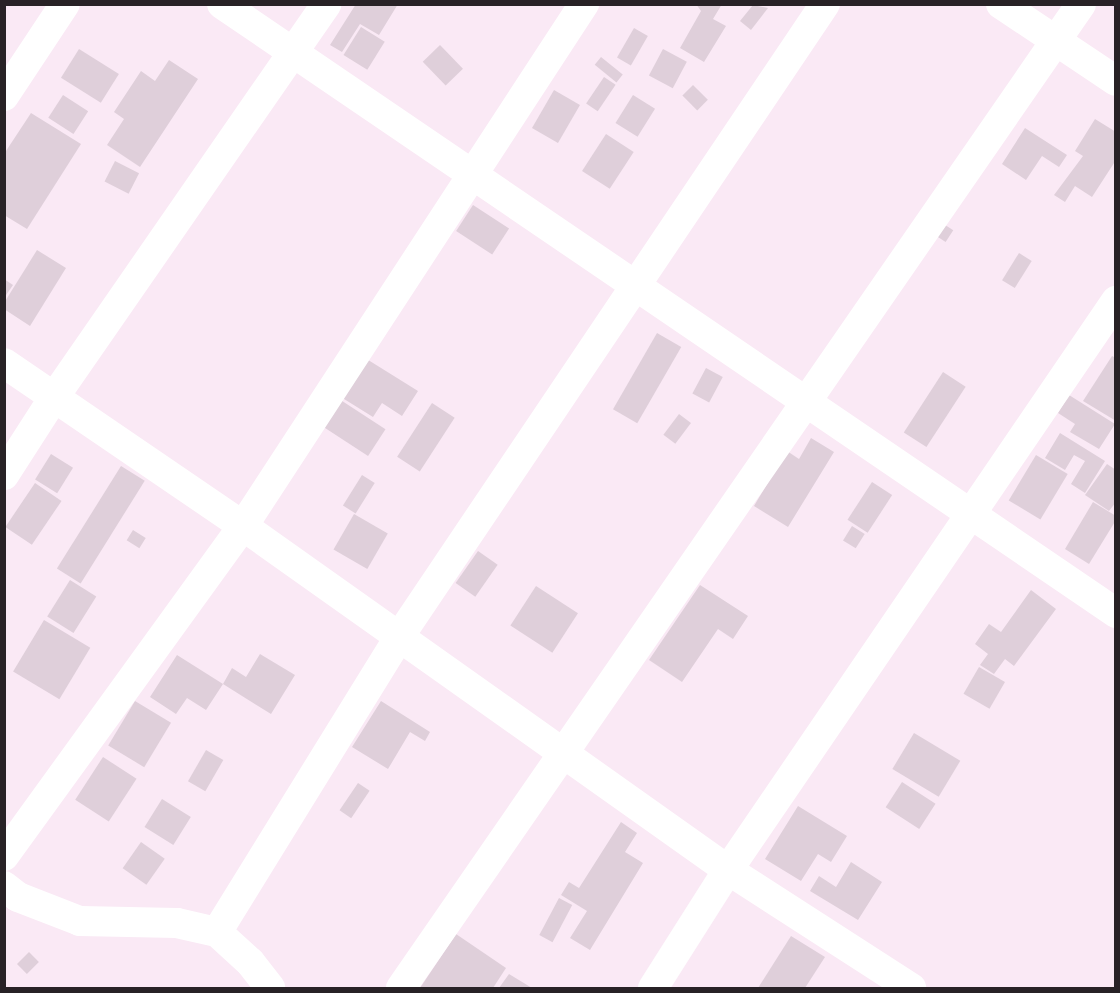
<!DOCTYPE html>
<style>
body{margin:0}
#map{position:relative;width:1120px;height:993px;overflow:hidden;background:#fae9f5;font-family:"Open Sans",sans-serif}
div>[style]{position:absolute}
.building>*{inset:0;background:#dfcfda;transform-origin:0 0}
.minor>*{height:30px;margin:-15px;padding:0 15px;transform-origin:15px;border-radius:15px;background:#fff}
span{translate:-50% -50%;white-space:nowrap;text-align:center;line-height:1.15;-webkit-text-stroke:5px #fae9f5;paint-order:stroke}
.frame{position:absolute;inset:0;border:6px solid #282226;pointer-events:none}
</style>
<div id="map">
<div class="building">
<i style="clip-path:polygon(356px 4px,398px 4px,379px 35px,360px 24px,342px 52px,330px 45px)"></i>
<i style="clip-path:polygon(696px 4px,722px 4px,713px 19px,726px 26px,704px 62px,680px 48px,701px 11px)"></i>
<i style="clip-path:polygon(753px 5px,768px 8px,751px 30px,740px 21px)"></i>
<i style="left:361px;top:27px;width:28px;height:33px;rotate:32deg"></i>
<i style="left:634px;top:28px;width:16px;height:34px;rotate:30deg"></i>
<i style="left:440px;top:45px;width:33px;height:24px;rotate:46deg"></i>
<i style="left:79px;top:49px;width:47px;height:34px;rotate:32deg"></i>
<i style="left:663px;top:49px;width:27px;height:30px;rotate:28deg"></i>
<i style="left:601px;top:57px;width:28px;height:10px;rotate:39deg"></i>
<i style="clip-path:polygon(169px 60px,198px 79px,140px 167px,107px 145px,124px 119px,114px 112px,141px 71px,155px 81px)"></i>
<i style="left:604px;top:77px;width:14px;height:32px;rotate:34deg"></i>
<i style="left:693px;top:85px;width:21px;height:15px;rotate:45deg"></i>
<i style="left:554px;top:90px;width:30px;height:44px;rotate:30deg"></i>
<i style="left:63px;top:95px;width:30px;height:27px;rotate:33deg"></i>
<i style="left:633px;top:95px;width:26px;height:33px;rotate:32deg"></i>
<i style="clip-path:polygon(31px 113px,81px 144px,27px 229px,4px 215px,4px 154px)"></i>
<i style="clip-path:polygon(1095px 119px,1116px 132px,1116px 160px,1092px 197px,1075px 186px,1065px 202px,1054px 195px,1083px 156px,1075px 151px)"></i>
<i style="clip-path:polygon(1025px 128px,1067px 155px,1059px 167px,1042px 156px,1026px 180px,1002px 164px)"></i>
<i style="left:606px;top:134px;width:33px;height:44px;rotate:33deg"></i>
<i style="left:115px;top:161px;width:27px;height:23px;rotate:27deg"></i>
<i style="left:473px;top:205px;width:43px;height:31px;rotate:33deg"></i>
<i style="left:939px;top:221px;width:17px;height:14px;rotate:33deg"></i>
<i style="clip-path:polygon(37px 250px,66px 268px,30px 326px,4px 309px,4px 303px)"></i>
<i style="left:1019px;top:253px;width:15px;height:32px;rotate:32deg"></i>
<i style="clip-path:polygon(4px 279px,13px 285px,4px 298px)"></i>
<i style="left:657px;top:333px;width:28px;height:88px;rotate:30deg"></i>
<i style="clip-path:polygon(1112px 356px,1116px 358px,1116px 421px,1083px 401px)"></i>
<i style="clip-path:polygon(365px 358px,418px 391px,402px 416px,382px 403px,373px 417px,336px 394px)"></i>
<i style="left:706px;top:368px;width:19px;height:29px;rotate:28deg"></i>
<i style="left:943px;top:372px;width:27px;height:72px;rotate:33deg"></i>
<i style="clip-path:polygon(1069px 395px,1115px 424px,1099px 449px,1070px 432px,1075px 424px,1058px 413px)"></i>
<i style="left:336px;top:397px;width:59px;height:32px;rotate:33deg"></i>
<i style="left:432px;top:403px;width:27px;height:64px;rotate:33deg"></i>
<i style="left:679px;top:414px;width:15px;height:26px;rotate:37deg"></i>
<i style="clip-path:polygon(1060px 433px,1105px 461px,1085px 493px,1071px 484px,1085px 461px,1074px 455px,1065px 470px,1045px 458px)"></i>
<i style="clip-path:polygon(811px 438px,834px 452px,788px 527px,754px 506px,787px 451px,799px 459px)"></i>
<i style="left:51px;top:454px;width:26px;height:30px;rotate:32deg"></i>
<i style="left:1036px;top:455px;width:37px;height:53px;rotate:31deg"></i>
<i style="clip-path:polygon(1107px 464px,1116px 470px,1116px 502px,1109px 511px,1085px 495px)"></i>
<i style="left:121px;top:466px;width:28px;height:121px;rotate:32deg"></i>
<i style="left:362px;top:475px;width:15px;height:36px;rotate:32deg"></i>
<i style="left:872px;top:482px;width:24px;height:45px;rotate:33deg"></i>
<i style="left:35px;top:483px;width:32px;height:53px;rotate:34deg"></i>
<i style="clip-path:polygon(1093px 502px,1116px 516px,1116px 520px,1089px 564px,1065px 549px)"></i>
<i style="left:354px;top:514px;width:39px;height:41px;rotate:30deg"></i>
<i style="left:852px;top:526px;width:15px;height:17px;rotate:32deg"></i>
<i style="left:133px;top:530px;width:15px;height:12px;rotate:32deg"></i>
<i style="left:478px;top:551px;width:24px;height:39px;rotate:35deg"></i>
<i style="left:70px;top:580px;width:31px;height:43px;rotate:32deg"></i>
<i style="clip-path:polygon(700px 585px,748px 616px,733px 639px,718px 629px,682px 682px,649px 660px)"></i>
<i style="left:536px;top:586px;width:50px;height:47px;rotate:33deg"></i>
<i style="clip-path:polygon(1031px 590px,1056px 609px,1014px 666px,1005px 659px,994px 674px,980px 665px,988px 654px,975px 644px,989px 624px,1001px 632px)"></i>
<i style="left:44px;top:620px;width:54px;height:60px;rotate:31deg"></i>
<i style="clip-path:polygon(260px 654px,295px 675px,271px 714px,223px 684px,232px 668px,246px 677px)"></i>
<i style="clip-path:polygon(177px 655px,223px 684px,206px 710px,187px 698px,176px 714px,150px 697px)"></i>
<i style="left:979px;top:667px;width:30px;height:31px;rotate:30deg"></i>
<i style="left:135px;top:701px;width:42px;height:52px;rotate:31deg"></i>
<i style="clip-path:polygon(381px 701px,430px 732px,425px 741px,410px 732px,388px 769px,352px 747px)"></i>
<i style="left:914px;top:733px;width:54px;height:42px;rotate:31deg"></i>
<i style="left:206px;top:750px;width:20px;height:36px;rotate:30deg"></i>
<i style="left:103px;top:757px;width:40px;height:51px;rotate:33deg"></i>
<i style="left:902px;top:782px;width:40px;height:30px;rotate:33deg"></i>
<i style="left:358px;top:783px;width:14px;height:33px;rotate:34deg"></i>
<i style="left:162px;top:799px;width:34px;height:33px;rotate:32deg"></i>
<i style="clip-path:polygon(798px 806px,847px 836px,831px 862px,818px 854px,801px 881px,765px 859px)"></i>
<i style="clip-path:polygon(621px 822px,637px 833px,625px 852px,643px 863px,590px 950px,570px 938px,587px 911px,561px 895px,569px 882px,579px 888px)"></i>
<i style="left:141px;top:842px;width:29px;height:32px;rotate:35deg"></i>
<i style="clip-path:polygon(851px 862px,882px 882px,858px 920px,810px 891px,819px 876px,836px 887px)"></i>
<i style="left:559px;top:898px;width:15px;height:42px;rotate:28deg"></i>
<i style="clip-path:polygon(456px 934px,506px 968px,493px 988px,420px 988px)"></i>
<i style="clip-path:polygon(791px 936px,825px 957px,805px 988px,758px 988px)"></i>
<i style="left:29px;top:952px;width:14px;height:17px;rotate:45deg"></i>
<i style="clip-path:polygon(509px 974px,532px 988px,499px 988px)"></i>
</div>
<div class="minor">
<i style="left:222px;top:4px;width:1082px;rotate:34.26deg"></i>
<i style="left:1001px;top:4px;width:138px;rotate:33.8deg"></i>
<i style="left:4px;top:96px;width:110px;rotate:-56.5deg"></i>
<i style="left:4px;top:363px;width:289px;rotate:34.3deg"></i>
<i style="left:243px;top:526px;width:595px;rotate:35.35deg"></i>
<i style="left:728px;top:870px;width:218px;rotate:32.8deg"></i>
<i style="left:4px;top:475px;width:94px;rotate:-57.2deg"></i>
<i style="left:55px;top:396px;width:477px;rotate:-55.3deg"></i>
<i style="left:4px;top:856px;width:407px;rotate:-54.1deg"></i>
<i style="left:243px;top:526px;width:624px;rotate:-56.85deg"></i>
<i style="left:4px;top:886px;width:18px;rotate:38deg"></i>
<i style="left:18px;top:897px;width:66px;rotate:21.2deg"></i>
<i style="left:80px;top:921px;width:97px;rotate:1.2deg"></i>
<i style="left:177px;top:923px;width:41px;rotate:12.7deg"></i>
<i style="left:217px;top:932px;width:45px;rotate:42.3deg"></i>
<i style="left:250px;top:962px;width:33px;rotate:52deg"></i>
<i style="left:217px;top:932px;width:347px;rotate:-58.3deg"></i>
<i style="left:399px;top:637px;width:763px;rotate:-56.06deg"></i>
<i style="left:401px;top:988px;width:1196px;rotate:-55.35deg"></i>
<i style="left:653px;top:988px;width:140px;rotate:-57.6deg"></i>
<i style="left:728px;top:870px;width:689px;rotate:-55.71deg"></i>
</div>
<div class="frame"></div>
</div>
